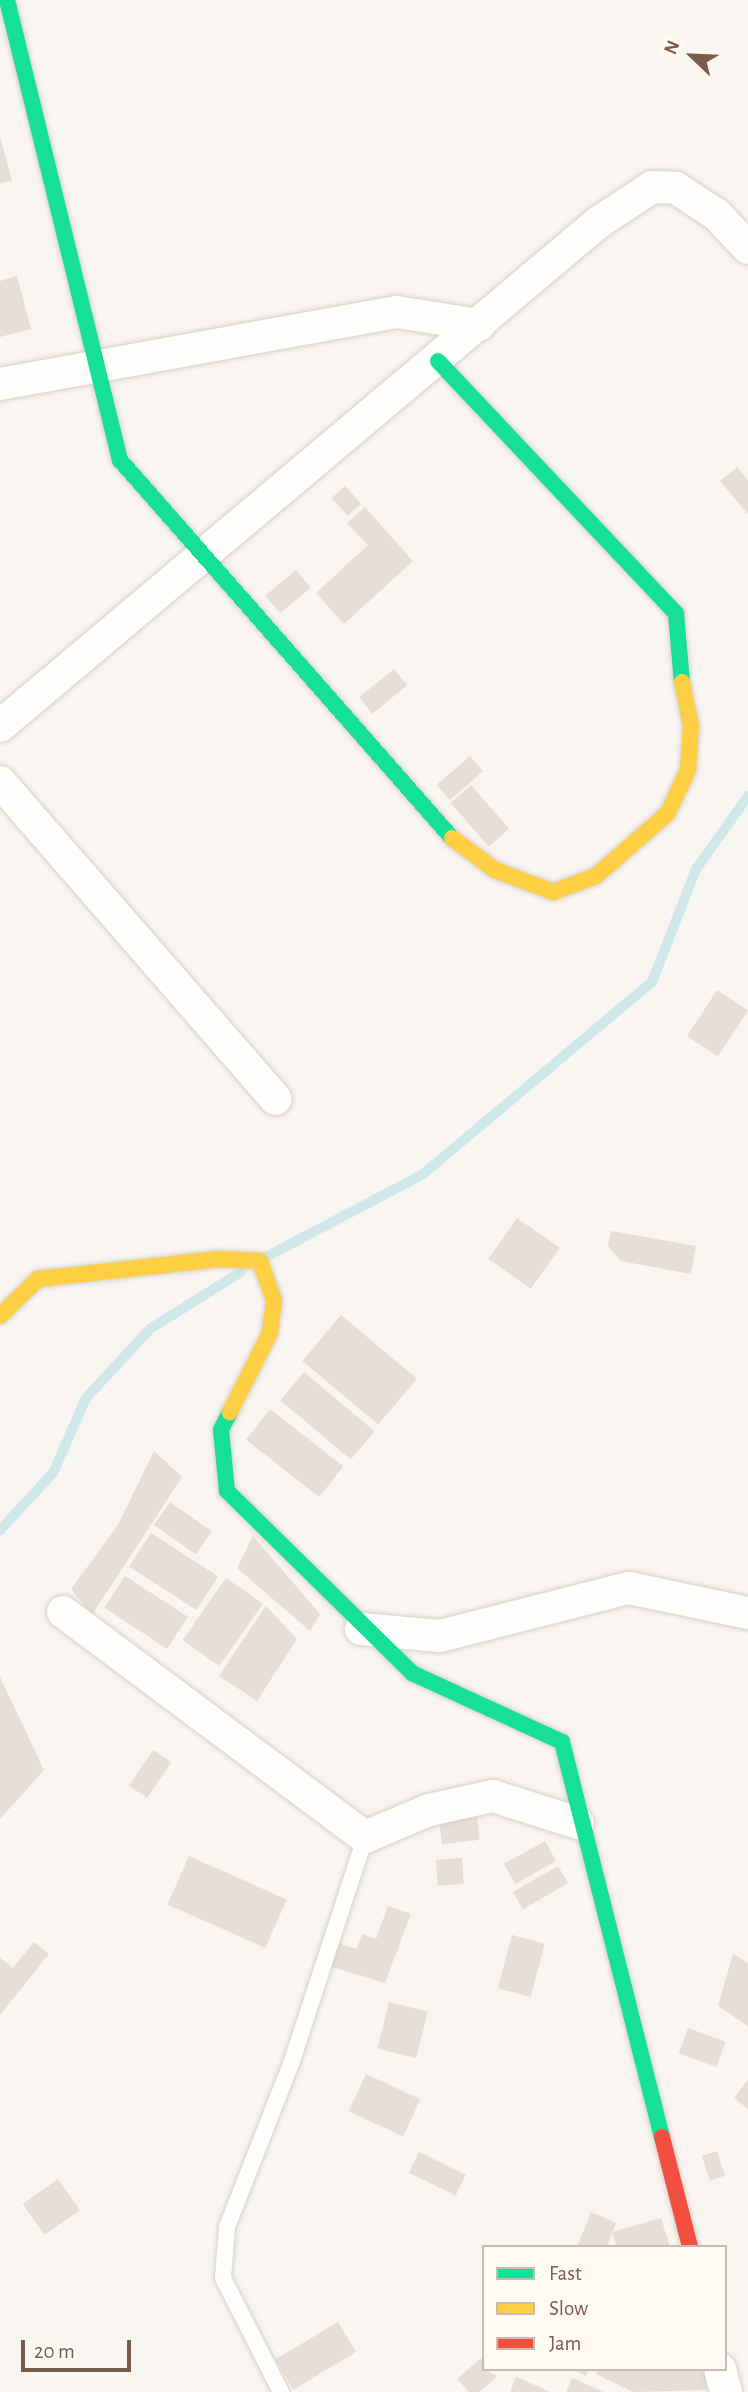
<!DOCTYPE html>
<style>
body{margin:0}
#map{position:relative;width:748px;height:2392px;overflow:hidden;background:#f9f5f0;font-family:"Alegreya Sans",sans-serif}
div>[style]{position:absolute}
.stream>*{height:10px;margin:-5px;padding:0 5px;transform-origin:5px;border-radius:5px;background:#d0e8ea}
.building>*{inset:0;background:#e6ded7;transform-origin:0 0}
.roads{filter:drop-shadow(0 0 2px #d7d1cb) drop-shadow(0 0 2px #d7d1cb)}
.lane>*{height:16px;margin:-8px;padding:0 8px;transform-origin:8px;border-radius:8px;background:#fefefd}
.street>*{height:32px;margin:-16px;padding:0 16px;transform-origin:16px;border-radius:16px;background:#fefefd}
.fast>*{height:16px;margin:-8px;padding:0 8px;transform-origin:8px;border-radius:8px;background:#16e098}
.slow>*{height:16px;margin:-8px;padding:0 8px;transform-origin:8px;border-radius:8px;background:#ffcf43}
.jam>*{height:16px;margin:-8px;padding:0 8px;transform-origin:8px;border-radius:8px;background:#f24e42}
span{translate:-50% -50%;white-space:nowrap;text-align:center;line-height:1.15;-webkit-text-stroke:6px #fffaf3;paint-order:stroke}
.legend{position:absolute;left:482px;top:2245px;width:245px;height:126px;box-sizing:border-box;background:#fffaf3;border:2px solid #cabbb1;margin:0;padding:9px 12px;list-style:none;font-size:21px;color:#7a5c4d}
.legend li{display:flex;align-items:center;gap:14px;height:35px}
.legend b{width:35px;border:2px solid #cabbb1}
.north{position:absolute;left:657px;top:21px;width:70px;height:70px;-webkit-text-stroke:5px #fffaf3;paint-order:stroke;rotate:293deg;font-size:19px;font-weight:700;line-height:28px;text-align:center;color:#7a5c4d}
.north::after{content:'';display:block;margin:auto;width:24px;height:32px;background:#7a5c4d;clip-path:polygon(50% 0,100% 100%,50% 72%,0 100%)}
.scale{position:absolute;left:21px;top:2340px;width:110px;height:32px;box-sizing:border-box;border:4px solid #7a5c4d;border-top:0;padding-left:9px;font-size:21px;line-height:24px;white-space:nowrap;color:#7a5c4d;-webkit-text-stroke:5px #fffaf3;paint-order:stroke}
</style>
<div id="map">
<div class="stream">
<i style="left:264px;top:1258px;width:180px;rotate:-27.8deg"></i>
<i style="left:423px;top:1174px;width:299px;rotate:-40deg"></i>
<i style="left:652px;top:982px;width:121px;rotate:-68.7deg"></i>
<i style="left:696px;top:869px;width:90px;rotate:-54.5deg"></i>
<i style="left:0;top:1530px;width:78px;rotate:-47.1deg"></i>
<i style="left:53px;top:1473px;width:82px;rotate:-66.3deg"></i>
<i style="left:86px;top:1398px;width:94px;rotate:-47.2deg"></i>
<i style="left:150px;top:1329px;width:107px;rotate:-32.1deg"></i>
</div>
<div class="building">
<i style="clip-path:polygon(0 136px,12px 181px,0 183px)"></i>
<i style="clip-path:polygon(17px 276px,31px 329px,0 337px,0 281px)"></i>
<i style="clip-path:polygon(737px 467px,748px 480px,748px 514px,720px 481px)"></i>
<i style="left:345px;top:486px;width:24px;height:18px;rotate:48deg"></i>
<i style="clip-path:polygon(365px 507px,413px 561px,344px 624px,316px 593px,368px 545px,347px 523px)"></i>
<i style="left:296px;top:570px;width:23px;height:40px;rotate:50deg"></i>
<i style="left:394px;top:669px;width:21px;height:45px;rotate:51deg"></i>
<i style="left:470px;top:756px;width:20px;height:44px;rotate:49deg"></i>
<i style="left:471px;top:785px;width:58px;height:27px;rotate:49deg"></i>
<i style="left:717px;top:990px;width:37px;height:55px;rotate:33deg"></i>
<i style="left:517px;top:1218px;width:52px;height:50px;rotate:35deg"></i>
<i style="clip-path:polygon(611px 1231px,696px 1246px,691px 1274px,621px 1261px,608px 1246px)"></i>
<i style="left:341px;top:1315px;width:99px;height:60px;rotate:40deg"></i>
<i style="left:304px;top:1372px;width:92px;height:37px;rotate:40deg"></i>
<i style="left:270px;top:1409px;width:93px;height:39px;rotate:38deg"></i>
<i style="clip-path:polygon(154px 1451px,182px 1477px,92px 1615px,71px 1589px,118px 1525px)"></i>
<i style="left:170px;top:1502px;width:51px;height:28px;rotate:35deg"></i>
<i style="left:151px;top:1533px;width:80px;height:40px;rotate:33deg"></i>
<i style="clip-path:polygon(253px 1536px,320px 1614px,310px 1631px,237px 1568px)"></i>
<i style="left:125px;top:1576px;width:75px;height:38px;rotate:33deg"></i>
<i style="left:226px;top:1578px;width:45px;height:76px;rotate:35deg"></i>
<i style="clip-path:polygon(266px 1606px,297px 1639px,257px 1701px,219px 1676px)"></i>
<i style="clip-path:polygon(0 1677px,44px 1770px,0 1819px)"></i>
<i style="left:153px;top:1750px;width:22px;height:43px;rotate:34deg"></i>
<i style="left:476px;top:1809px;width:31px;height:38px;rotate:83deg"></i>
<i style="left:545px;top:1841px;width:23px;height:47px;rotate:61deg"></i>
<i style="left:189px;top:1856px;width:107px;height:53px;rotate:24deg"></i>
<i style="left:462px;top:1858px;width:26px;height:26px;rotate:86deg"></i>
<i style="left:558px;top:1866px;width:20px;height:52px;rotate:60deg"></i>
<i style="clip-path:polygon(388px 1906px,411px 1914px,385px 1983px,329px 1966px,337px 1943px,357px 1949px,362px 1934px,376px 1939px)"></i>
<i style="left:512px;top:1935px;width:34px;height:55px;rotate:15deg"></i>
<i style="clip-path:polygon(34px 1942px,49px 1954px,0 2015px,0 1958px,13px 1968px)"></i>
<i style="clip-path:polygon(733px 1954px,748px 1963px,748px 2026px,718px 2006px)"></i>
<i style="left:389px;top:2002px;width:40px;height:48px;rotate:14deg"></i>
<i style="left:688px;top:2028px;width:40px;height:27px;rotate:20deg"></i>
<i style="left:366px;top:2074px;width:60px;height:41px;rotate:25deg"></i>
<i style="clip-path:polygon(748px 2079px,748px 2109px,734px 2098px)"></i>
<i style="left:717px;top:2151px;width:26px;height:16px;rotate:72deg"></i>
<i style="left:419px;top:2152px;width:52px;height:23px;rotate:26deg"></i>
<i style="left:58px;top:2179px;width:38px;height:43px;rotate:55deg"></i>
<i style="clip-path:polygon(591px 2212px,616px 2223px,607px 2247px,577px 2247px)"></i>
<i style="clip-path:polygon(661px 2218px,670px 2247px,617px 2247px,612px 2232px)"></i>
<i style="left:338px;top:2322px;width:35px;height:73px;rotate:59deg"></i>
<i style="clip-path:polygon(481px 2358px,484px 2369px,497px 2376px,480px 2392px,469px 2392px,457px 2379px)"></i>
<i style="clip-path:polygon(572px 2369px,589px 2369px,586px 2376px)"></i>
<i style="clip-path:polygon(598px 2369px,705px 2369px,707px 2390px,633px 2392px,596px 2374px)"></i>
<i style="clip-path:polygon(516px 2377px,551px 2392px,510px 2392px)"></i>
<i style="clip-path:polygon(572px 2378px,604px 2392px,566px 2392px)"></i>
</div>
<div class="roads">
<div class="lane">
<i style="left:281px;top:2392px;width:128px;rotate:-117deg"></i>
<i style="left:223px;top:2278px;width:51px;rotate:-85.5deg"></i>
<i style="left:227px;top:2227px;width:178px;rotate:-68.6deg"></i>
<i style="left:292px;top:2061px;width:236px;rotate:-71.9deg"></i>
</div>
<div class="street">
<i style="left:0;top:384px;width:403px;rotate:-10.3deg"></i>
<i style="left:397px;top:312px;width:83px;rotate:9deg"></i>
<i style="left:0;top:726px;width:783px;rotate:-40.08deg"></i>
<i style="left:599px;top:222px;width:64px;rotate:-33.4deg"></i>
<i style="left:652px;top:187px;width:24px;rotate:2deg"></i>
<i style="left:676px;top:188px;width:49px;rotate:33.4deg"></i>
<i style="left:717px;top:215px;width:45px;rotate:46.8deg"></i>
<i style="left:0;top:782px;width:420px;rotate:49deg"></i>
<i style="left:63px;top:1612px;width:377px;rotate:36.7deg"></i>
<i style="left:365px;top:1837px;width:69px;rotate:-22.9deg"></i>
<i style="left:429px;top:1810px;width:66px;rotate:-12.3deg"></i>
<i style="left:493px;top:1796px;width:89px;rotate:17.6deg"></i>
<i style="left:361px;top:1629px;width:79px;rotate:5.1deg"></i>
<i style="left:440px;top:1636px;width:195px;rotate:-14.3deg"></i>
<i style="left:629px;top:1588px;width:122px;rotate:11.9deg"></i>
<i style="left:720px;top:2369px;width:24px;rotate:75deg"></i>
</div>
<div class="fast">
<i style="left:7px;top:0;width:474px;rotate:76.2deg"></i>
<i style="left:120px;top:460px;width:503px;rotate:48.71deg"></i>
<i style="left:438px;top:361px;width:347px;rotate:46.7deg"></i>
<i style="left:676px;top:614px;width:68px;rotate:85deg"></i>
<i style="left:230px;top:1412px;width:20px;rotate:117deg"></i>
<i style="left:221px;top:1430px;width:61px;rotate:84.4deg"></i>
<i style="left:227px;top:1491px;width:260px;rotate:44.5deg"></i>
<i style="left:412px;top:1673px;width:165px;rotate:24.7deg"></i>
<i style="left:562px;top:1742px;width:407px;rotate:75.8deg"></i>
</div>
<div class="slow">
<i style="left:452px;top:838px;width:54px;rotate:36.7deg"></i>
<i style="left:495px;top:870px;width:62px;rotate:20.8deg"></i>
<i style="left:553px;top:892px;width:46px;rotate:-20.4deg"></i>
<i style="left:596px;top:876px;width:96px;rotate:-41.2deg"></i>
<i style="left:668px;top:813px;width:47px;rotate:-65.1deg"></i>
<i style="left:688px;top:770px;width:44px;rotate:-86.1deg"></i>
<i style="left:691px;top:726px;width:45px;rotate:-101.6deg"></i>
<i style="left:0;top:1316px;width:53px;rotate:-44.2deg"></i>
<i style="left:38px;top:1279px;width:182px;rotate:-6.3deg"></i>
<i style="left:219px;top:1259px;width:41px;rotate:2.8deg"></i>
<i style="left:260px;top:1261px;width:41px;rotate:70.3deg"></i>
<i style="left:274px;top:1300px;width:33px;rotate:97deg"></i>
<i style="left:270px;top:1333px;width:89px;rotate:116.9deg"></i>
</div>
<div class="jam">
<i style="left:662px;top:2137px;width:114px;rotate:75.7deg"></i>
</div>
</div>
<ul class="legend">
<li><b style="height:9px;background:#16e098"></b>Fast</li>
<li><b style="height:9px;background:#ffcf43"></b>Slow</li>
<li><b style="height:9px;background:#f24e42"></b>Jam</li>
</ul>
<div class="north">N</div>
<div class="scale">20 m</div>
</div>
